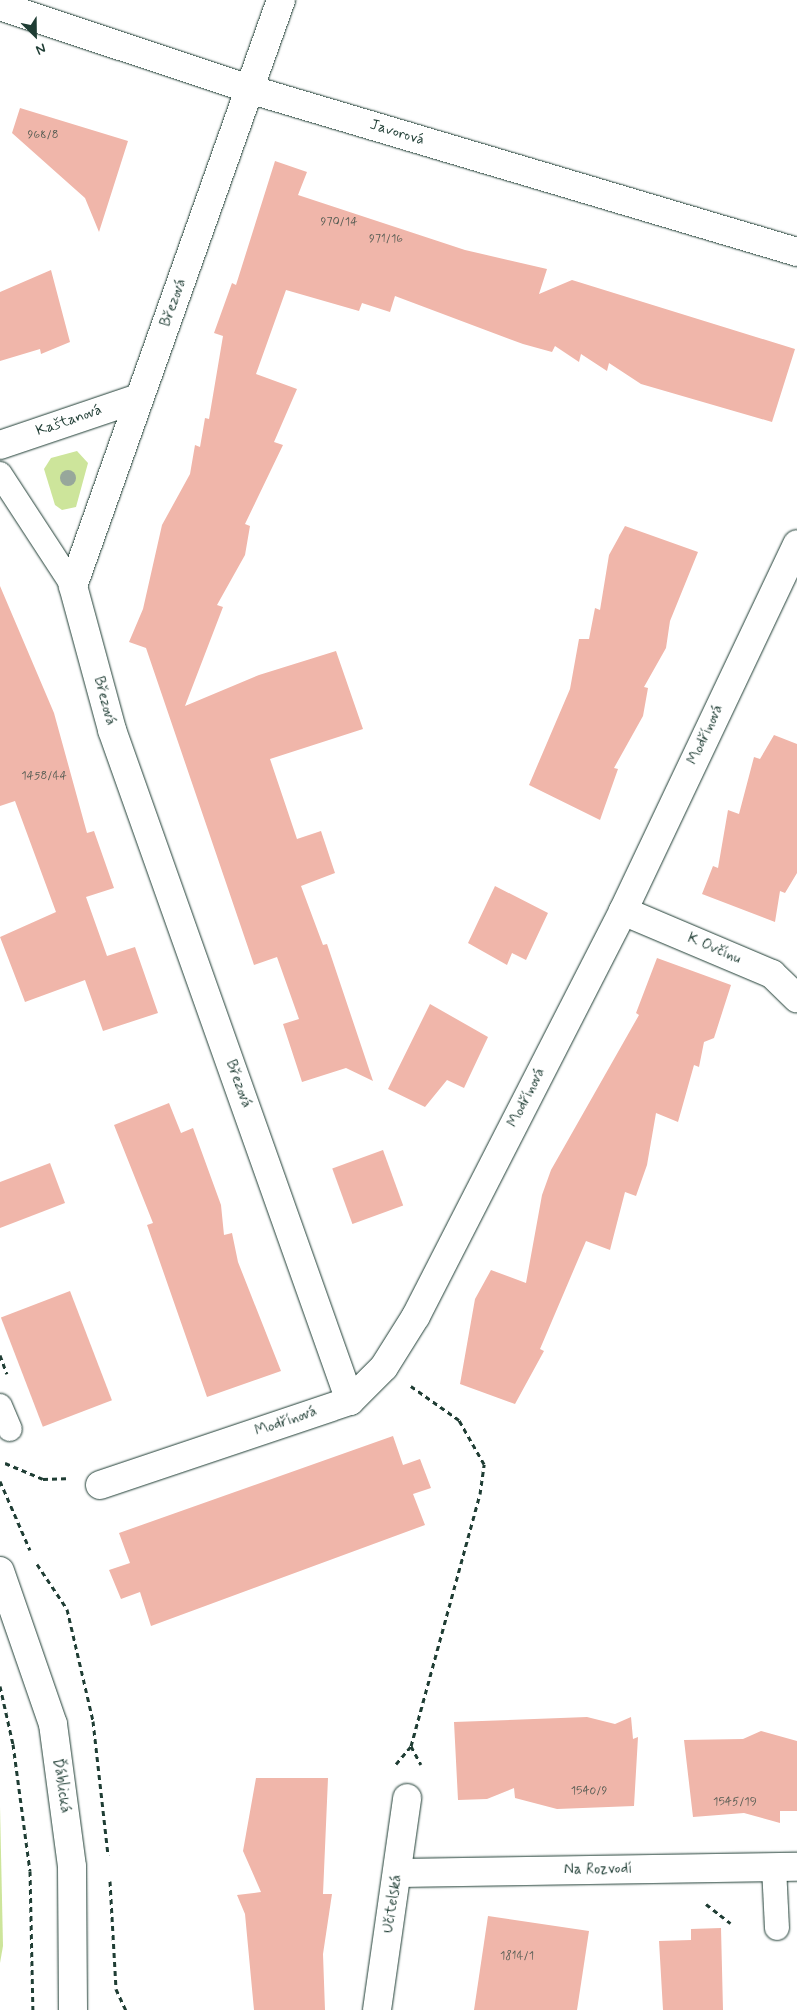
<!DOCTYPE html>
<meta charset="utf-8">
<style>
body{margin:0}
#map{position:relative;width:797px;height:2010px;overflow:hidden;background:#fff;font-family:Mynerve,sans-serif}
div>[style]{position:absolute}
.green>*{inset:0;background:#cde59b}
.building>*{inset:0;background:#f0b6aa;transform-origin:0 0}
.path>*{height:3px;margin-top:-1.5px;transform-origin:0;background:repeating-linear-gradient(90deg,#1f3d34 0 5px,transparent 0 9px)}
.roads{filter:drop-shadow(0 0 1px #1f3d34) drop-shadow(0 0 1px #1f3d34)}
.lane>*{height:24px;margin:-12px;padding:0 12px;transform-origin:12px;border-radius:12px;background:#fff}
.street>*{height:28px;margin:-14px;padding:0 14px;transform-origin:14px;border-radius:14px;background:#fff}
.secondary>*{height:28px;margin:-14px;padding:0 14px;transform-origin:14px;border-radius:14px;background:#fff}
.trees>*{width:16px;height:16px;margin:-8px;border-radius:50%;background:#97a79b}
span{translate:-50% -50%;white-space:nowrap;text-align:center;line-height:1.15;-webkit-text-stroke:4px #fff;paint-order:stroke}
.number-label{font-size:12px;color:#535b52}
.number-label span{-webkit-text-stroke-width:0}
.street-label{font-size:15px;color:#1f3d34}
.north{position:absolute;left:10px;top:10px;width:50px;height:50px;-webkit-text-stroke:4px #fff;paint-order:stroke;rotate:157deg;font-size:14px;font-weight:700;line-height:20px;text-align:center;color:#1f3d34}
.north::after{content:'';display:block;margin:auto;width:18px;height:22px;background:#1f3d34;clip-path:polygon(50% 0,100% 100%,50% 72%,0 100%)}
</style>
<div id="map">
<div class="green">
<i style="clip-path:polygon(77px 451px,88px 463px,76px 507px,62px 510px,55px 505px,44px 469px,51px 458px)"></i>
<i style="clip-path:polygon(0 1806px,3px 1946px,0 1963px)"></i>
</div>
<div class="building">
<i style="clip-path:polygon(20px 108px,128px 141px,99px 232px,85px 198px,12px 133px)"></i>
<i style="clip-path:polygon(275px 161px,307px 172px,298px 195px,465px 250px,547px 269px,539px 294px,572px 280px,795px 349px,772px 422px,641px 384px,609px 363px,607px 371px,581px 354px,579px 362px,555px 346px,552px 352px,523px 344px,395px 296px,390px 312px,362px 303px,359px 311px,286px 290px,256px 374px,297px 389px,274px 442px,283px 445px,245px 524px,250px 526px,245px 555px,217px 605px,223px 607px,185px 706px,259px 675px,336px 651px,363px 729px,270px 759px,297px 839px,321px 831px,335px 873px,301px 886px,323px 945px,327px 944px,373px 1081px,346px 1068px,302px 1082px,283px 1024px,299px 1019px,277px 957px,254px 965px,146px 648px,129px 642px,143px 609px,162px 525px,190px 474px,195px 445px,200px 447px,205px 418px,209px 419px,223px 336px,214px 333px,232px 283px,236px 285px)"></i>
<i style="clip-path:polygon(51px 270px,70px 342px,41px 354px,40px 349px,0 361px,0 292px)"></i>
<i style="clip-path:polygon(625px 526px,698px 552px,670px 621px,666px 648px,644px 687px,648px 688px,643px 716px,614px 768px,618px 769px,600px 820px,529px 785px,570px 689px,579px 639px,589px 639px,595px 608px,600px 610px,609px 555px)"></i>
<i style="clip-path:polygon(0 586px,54px 713px,87px 833px,94px 831px,114px 888px,86px 897px,107px 956px,135px 947px,158px 1013px,103px 1031px,85px 980px,25px 1002px,0 937px,56px 912px,15px 801px,0 806px)"></i>
<i style="clip-path:polygon(774px 735px,797px 744px,797px 873px,785px 893px,780px 891px,775px 922px,702px 894px,713px 866px,718px 868px,728px 810px,739px 814px,754px 757px,760px 759px)"></i>
<i style="clip-path:polygon(495px 886px,548px 913px,526px 960px,512px 953px,507px 965px,468px 943px)"></i>
<i style="clip-path:polygon(657px 958px,731px 985px,714px 1038px,704px 1042px,699px 1067px,694px 1065px,678px 1122px,656px 1113px,647px 1165px,636px 1196px,625px 1192px,610px 1250px,586px 1241px,540px 1349px,544px 1351px,515px 1404px,460px 1384px,475px 1299px,491px 1270px,526px 1283px,542px 1195px,551px 1170px,639px 1015px,636px 1013px)"></i>
<i style="clip-path:polygon(430px 1004px,488px 1037px,464px 1088px,447px 1080px,425px 1107px,388px 1089px)"></i>
<i style="clip-path:polygon(169px 1103px,181px 1133px,193px 1128px,221px 1205px,224px 1235px,232px 1233px,238px 1262px,281px 1371px,207px 1397px,147px 1225px,153px 1223px,114px 1125px)"></i>
<i style="left:383px;top:1150px;width:59px;height:54px;rotate:70deg"></i>
<i style="clip-path:polygon(50px 1163px,65px 1203px,0 1228px,0 1182px)"></i>
<i style="left:70px;top:1291px;width:117px;height:74px;rotate:69deg"></i>
<i style="clip-path:polygon(393px 1436px,403px 1465px,420px 1459px,431px 1488px,413px 1494px,425px 1525px,151px 1626px,140px 1592px,121px 1599px,109px 1570px,130px 1563px,119px 1533px)"></i>
<i style="clip-path:polygon(587px 1717px,615px 1724px,631px 1717px,633px 1739px,638px 1737px,634px 1806px,557px 1809px,515px 1798px,514px 1788px,487px 1799px,458px 1800px,454px 1722px)"></i>
<i style="clip-path:polygon(761px 1731px,797px 1741px,797px 1811px,780px 1811px,780px 1823px,744px 1813px,693px 1817px,684px 1740px,743px 1739px)"></i>
<i style="clip-path:polygon(256px 1778px,328px 1778px,323px 1894px,332px 1894px,323px 1954px,325px 2010px,254px 2010px,245px 1914px,237px 1895px,261px 1892px,243px 1851px)"></i>
<i style="clip-path:polygon(488px 1916px,589px 1931px,577px 2010px,474px 2010px)"></i>
<i style="clip-path:polygon(721px 1928px,723px 2010px,663px 2010px,659px 1941px,691px 1940px,691px 1929px)"></i>
</div>
<div class="path">
<i style="left:0;top:1355px;width:20px;rotate:70deg"></i>
<i style="left:5px;top:1463px;width:41px;rotate:22.8deg"></i>
<i style="left:43px;top:1479px;width:23px;rotate:-2deg"></i>
<i style="left:0;top:1481px;width:75px;rotate:66.5deg"></i>
<i style="left:37px;top:1564px;width:54px;rotate:56.3deg"></i>
<i style="left:67px;top:1609px;width:115px;rotate:76.9deg"></i>
<i style="left:93px;top:1721px;width:135px;rotate:83.6deg"></i>
<i style="left:0;top:1686px;width:59px;rotate:77.4deg"></i>
<i style="left:13px;top:1744px;width:128px;rotate:82.4deg"></i>
<i style="left:30px;top:1871px;width:139px;rotate:88.8deg"></i>
<i style="left:411px;top:1746px;width:21px;rotate:62deg"></i>
<i style="left:396px;top:1764px;width:23px;rotate:-50deg"></i>
<i style="left:411px;top:1746px;width:261px;rotate:-74.7deg"></i>
<i style="left:480px;top:1494px;width:30px;rotate:-82deg"></i>
<i style="left:484px;top:1464px;width:51px;rotate:-119.6deg"></i>
<i style="left:459px;top:1420px;width:59px;rotate:-144.7deg"></i>
<i style="left:110px;top:1881px;width:108px;rotate:86.8deg"></i>
<i style="left:116px;top:1989px;width:23px;rotate:65deg"></i>
<i style="left:706px;top:1904px;width:31px;rotate:38deg"></i>
</div>
<div class="roads">
<div class="lane">
<i style="left:0;top:474px;width:134px;rotate:56.9deg"></i>
<i style="left:0;top:1406px;width:25px;rotate:67deg"></i>
<i style="left:774px;top:1867px;width:61px;rotate:87.2deg"></i>
</div>
<div class="street">
<i style="left:281px;top:0;width:622px;rotate:109.54deg"></i>
<i style="left:73px;top:586px;width:149px;rotate:74.8deg"></i>
<i style="left:112px;top:730px;width:712px;rotate:70.47deg"></i>
<i style="left:0;top:6px;width:266px;rotate:18.4deg"></i>
<i style="left:252px;top:90px;width:569px;rotate:16.55deg"></i>
<i style="left:0;top:445px;width:147px;rotate:-18.7deg"></i>
<i style="left:623px;top:911px;width:162px;rotate:22.9deg"></i>
<i style="left:772px;top:974px;width:35px;rotate:44deg"></i>
<i style="left:100px;top:1485px;width:264px;rotate:-18.6deg"></i>
<i style="left:350px;top:1401px;width:48px;rotate:-45deg"></i>
<i style="left:384px;top:1367px;width:60px;rotate:-57.9deg"></i>
<i style="left:416px;top:1316px;width:455px;rotate:-62.9deg"></i>
<i style="left:623px;top:911px;width:406px;rotate:-64.6deg"></i>
<i style="left:398px;top:1873px;width:399px;rotate:-0.9deg"></i>
<i style="left:377px;top:2010px;width:214px;rotate:-81.9deg"></i>
</div>
<div class="secondary">
<i style="left:0;top:1571px;width:162px;rotate:70.9deg"></i>
<i style="left:53px;top:1724px;width:144px;rotate:82.4deg"></i>
<i style="left:72px;top:1867px;width:143px;rotate:89.6deg"></i>
</div>
</div>
<div class="trees">
<i style="left:68px;top:478px"></i>
</div>
<div class="number-label">
<span style="left:43px;top:136px">968/8</span>
<span style="left:339px;top:223px">970/14</span>
<span style="left:386px;top:240px">971/16</span>
<span style="left:44px;top:777px">1458/44</span>
<span style="left:589px;top:1792px">1540/9</span>
<span style="left:735px;top:1803px">1545/19</span>
<span style="left:517px;top:1957px">1814/1</span>
</div>
<div class="street-label">
<span style="left:397px;top:133px;rotate:17deg">Javorová</span>
<span style="left:174px;top:303px;rotate:-70deg">Březová</span>
<span style="left:69px;top:421px;rotate:-19deg">Kaštanová</span>
<span style="left:104px;top:701px;rotate:75deg">Březová</span>
<span style="left:706px;top:735px;rotate:-65deg">Modřínová</span>
<span style="left:714px;top:949px;rotate:23deg">K Ovčínu</span>
<span style="left:238px;top:1084px;rotate:70deg">Březová</span>
<span style="left:527px;top:1098px;rotate:-63deg">Modřínová</span>
<span style="left:286px;top:1422px;rotate:-19deg">Modřínová</span>
<span style="left:61px;top:1786px;rotate:82deg">Ďáblická</span>
<span style="left:598px;top:1870px;rotate:-1deg">Na Rozvodí</span>
<span style="left:393px;top:1904px;rotate:-81deg">Učitelská</span>
</div>
<div class="north">N</div>
</div>
